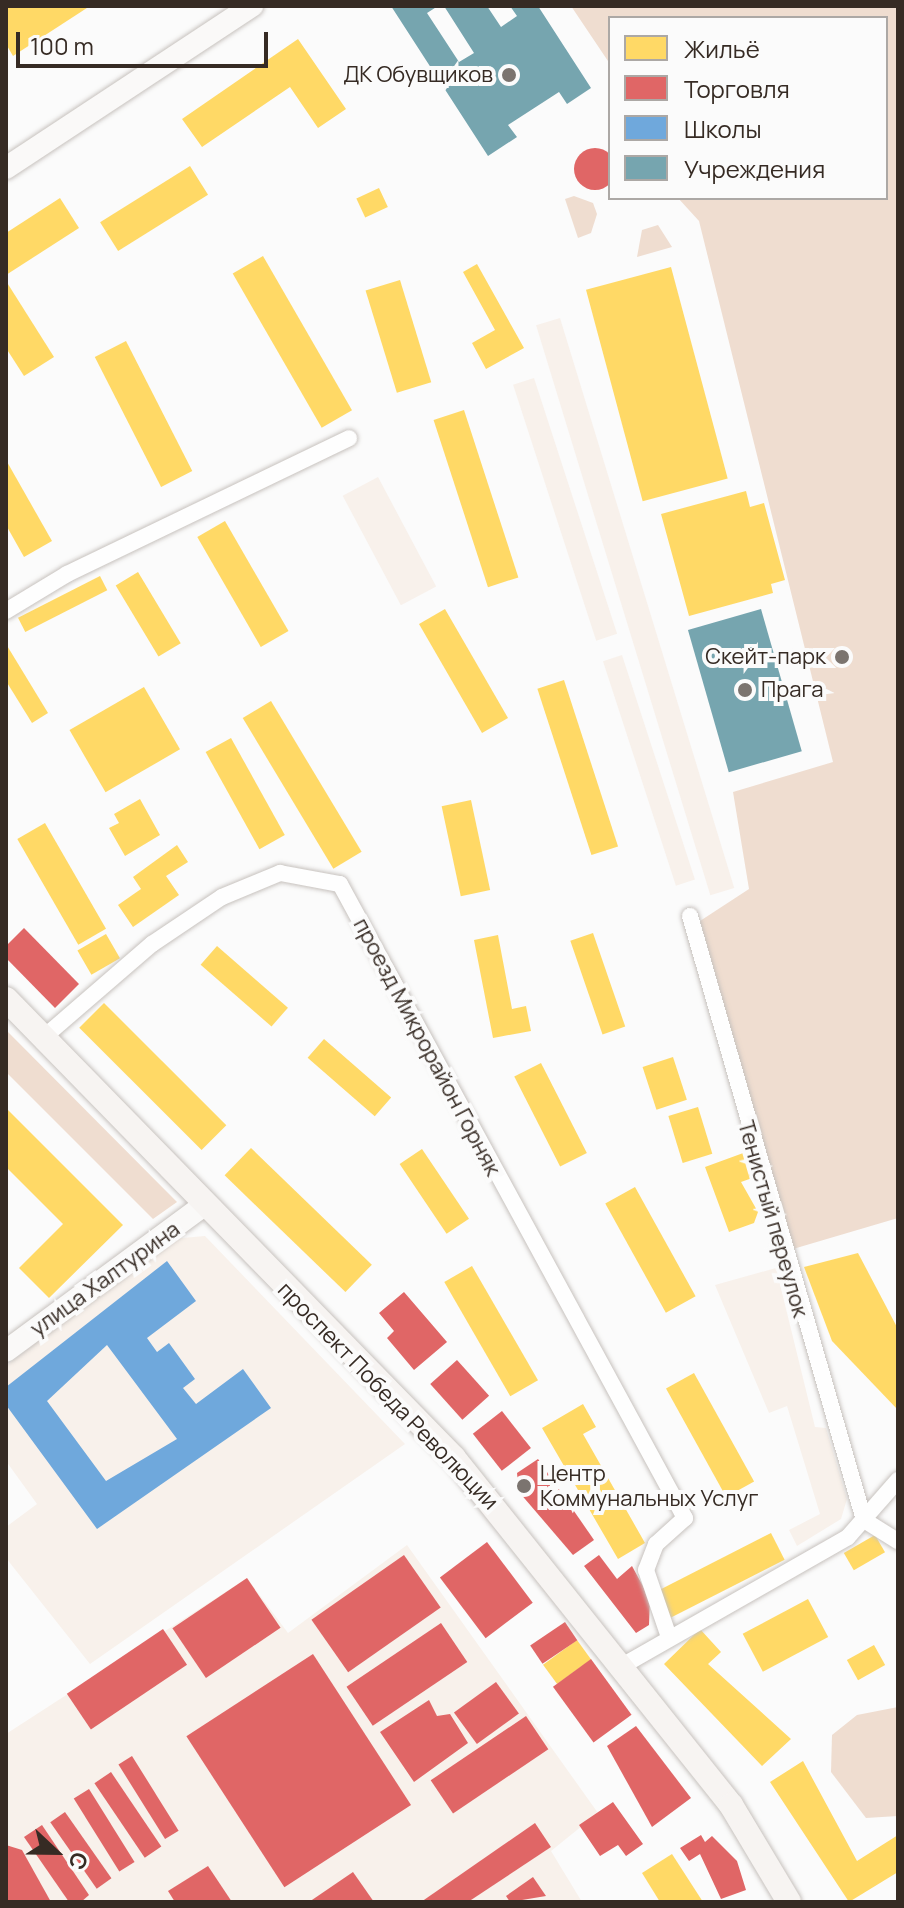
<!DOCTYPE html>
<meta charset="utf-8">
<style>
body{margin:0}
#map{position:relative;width:904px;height:1908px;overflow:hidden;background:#fbfbfb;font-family:Manrope,sans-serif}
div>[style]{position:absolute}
.built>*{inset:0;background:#f8f1eb;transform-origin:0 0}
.green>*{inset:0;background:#efddd0}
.homes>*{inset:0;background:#ffd966;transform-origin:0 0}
.shops>*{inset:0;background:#e06666;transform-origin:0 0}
.round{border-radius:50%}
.schools>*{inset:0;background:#6fa8dc}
.public>*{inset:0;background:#76a5af;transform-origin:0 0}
.roads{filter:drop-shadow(0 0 2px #c7c2be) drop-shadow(0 0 2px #c7c2be)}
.street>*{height:16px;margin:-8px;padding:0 8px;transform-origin:8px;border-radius:8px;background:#fefefe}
.secondary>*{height:22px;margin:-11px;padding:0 11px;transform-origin:11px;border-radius:11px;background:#faf9f8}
.primary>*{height:24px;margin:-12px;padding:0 12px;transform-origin:12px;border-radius:12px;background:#f7f4f2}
.dots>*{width:22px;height:22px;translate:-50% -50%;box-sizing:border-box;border:4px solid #fbfbfb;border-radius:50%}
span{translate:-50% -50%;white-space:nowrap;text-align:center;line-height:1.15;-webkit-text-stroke:8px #fbfbfb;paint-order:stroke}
.poi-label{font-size:22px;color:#362b24}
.right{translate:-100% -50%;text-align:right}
.left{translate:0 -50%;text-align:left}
.street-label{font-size:22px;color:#362b24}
.frame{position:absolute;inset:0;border:8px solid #362b24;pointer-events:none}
.legend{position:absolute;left:608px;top:16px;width:280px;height:184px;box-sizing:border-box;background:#fbfbfb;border:2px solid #aca8a5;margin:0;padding:10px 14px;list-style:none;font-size:24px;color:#362b24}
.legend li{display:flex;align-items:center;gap:16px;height:40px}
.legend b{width:40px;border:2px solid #aca8a5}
.north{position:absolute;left:16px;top:1812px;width:80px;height:80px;-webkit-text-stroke:6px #fbfbfb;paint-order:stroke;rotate:112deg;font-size:22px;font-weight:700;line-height:32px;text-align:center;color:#362b24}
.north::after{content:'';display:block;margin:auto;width:28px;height:36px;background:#362b24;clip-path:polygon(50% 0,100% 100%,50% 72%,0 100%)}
.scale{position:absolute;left:16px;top:32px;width:252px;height:36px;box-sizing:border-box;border:4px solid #362b24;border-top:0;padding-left:10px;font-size:24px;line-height:28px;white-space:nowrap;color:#362b24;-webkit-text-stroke:6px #fbfbfb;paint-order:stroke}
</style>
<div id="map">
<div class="built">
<i style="left:560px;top:318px;width:596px;height:25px;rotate:73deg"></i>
<i style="left:534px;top:378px;width:269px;height:22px;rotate:72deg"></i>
<i style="left:378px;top:477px;width:124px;height:40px;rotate:62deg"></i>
<i style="left:622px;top:655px;width:236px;height:20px;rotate:72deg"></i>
<i style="clip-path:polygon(205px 1236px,405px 1444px,90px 1664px,6px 1558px,6px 1527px,37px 1504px,6px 1461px,6px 1366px,171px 1239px)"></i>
<i style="clip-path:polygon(776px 1268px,815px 1427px,826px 1428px,847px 1499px,841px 1519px,797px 1546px,789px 1530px,820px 1514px,787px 1406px,769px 1413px,715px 1285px)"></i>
<i style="clip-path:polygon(407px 1545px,598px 1813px,551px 1851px,582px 1902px,6px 1902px,6px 1734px,247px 1578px,288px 1633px)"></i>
</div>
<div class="green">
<i style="clip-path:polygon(571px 6px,898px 6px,898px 1218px,793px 1249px,700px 921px,749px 889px,733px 792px,833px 762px,699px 221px,678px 198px,886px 198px,886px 18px,610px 18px,610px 64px)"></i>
<i style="clip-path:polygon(574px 196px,593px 203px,597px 214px,591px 233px,578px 238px,565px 199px)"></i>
<i style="clip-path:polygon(658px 225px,672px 247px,637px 257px,642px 230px)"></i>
<i style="clip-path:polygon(6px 1030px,177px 1202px,153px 1219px,6px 1072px)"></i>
<i style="clip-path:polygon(898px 1707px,898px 1816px,866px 1818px,831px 1772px,832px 1735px,857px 1715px)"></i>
</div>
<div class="homes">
<i style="clip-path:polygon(6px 6px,90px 6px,13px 56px,6px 44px)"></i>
<i style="clip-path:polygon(298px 39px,346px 109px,318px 128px,290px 87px,202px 147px,182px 119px)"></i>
<i style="left:190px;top:166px;width:34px;height:106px;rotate:58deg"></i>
<i style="left:379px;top:188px;width:21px;height:25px;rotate:65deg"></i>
<i style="clip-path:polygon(60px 198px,79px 228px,6px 275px,6px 233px)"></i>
<i style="left:263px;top:256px;width:178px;height:35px;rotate:60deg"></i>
<i style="clip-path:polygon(477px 264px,524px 348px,486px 369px,472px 343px,495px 330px,463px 272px)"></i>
<i style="left:671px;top:267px;width:219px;height:88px;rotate:75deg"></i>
<i style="left:400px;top:280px;width:107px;height:36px;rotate:73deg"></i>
<i style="clip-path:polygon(6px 281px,54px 357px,24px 376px,6px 348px)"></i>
<i style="left:126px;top:341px;width:146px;height:35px;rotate:63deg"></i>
<i style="left:464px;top:410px;width:176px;height:32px;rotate:72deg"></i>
<i style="clip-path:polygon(6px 460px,52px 541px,24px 557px,6px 525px)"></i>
<i style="clip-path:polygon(746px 491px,750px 507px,764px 503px,785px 580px,771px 584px,773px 593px,689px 616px,661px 514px)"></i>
<i style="left:225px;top:521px;width:127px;height:32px;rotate:60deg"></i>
<i style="left:138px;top:572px;width:83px;height:26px;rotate:59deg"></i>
<i style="left:100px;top:576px;width:16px;height:92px;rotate:63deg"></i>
<i style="left:445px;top:609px;width:126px;height:30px;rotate:60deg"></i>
<i style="clip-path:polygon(6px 644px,48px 713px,32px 723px,6px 681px)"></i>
<i style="left:564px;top:680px;width:175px;height:28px;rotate:72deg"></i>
<i style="left:144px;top:687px;width:72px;height:86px;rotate:60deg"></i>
<i style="left:271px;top:701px;width:176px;height:33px;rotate:59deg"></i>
<i style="left:231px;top:738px;width:111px;height:29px;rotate:61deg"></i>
<i style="clip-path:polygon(140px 799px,160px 835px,125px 856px,109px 828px,119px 823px,114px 814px)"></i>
<i style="left:471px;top:800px;width:92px;height:30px;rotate:78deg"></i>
<i style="left:45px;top:823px;width:122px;height:32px;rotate:60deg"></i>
<i style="clip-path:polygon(177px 845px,188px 862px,166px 876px,179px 895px,133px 927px,118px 905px,141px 889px,133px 877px)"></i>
<i style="left:593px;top:933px;width:99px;height:24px;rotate:71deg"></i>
<i style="left:106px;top:934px;width:28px;height:33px;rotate:60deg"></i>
<i style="clip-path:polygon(498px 935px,512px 1009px,526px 1006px,531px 1031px,493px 1038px,474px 940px)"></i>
<i style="left:217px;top:946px;width:94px;height:25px;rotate:41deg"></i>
<i style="left:104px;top:1003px;width:173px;height:35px;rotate:45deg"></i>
<i style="left:324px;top:1039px;width:89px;height:25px;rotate:41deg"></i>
<i style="left:673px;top:1057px;width:45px;height:32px;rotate:72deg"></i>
<i style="left:541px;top:1063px;width:101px;height:30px;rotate:63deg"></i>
<i style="left:698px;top:1107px;width:49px;height:31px;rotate:73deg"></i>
<i style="clip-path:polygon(6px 1108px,123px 1225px,49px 1298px,19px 1268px,63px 1224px,6px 1167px)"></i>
<i style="left:251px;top:1148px;width:168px;height:38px;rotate:44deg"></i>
<i style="left:422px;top:1149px;width:84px;height:27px;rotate:56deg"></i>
<i style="clip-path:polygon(746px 1152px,755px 1177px,741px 1182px,758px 1212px,754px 1223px,729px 1232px,705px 1167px)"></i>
<i style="left:635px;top:1187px;width:125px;height:34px;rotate:61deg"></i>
<i style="clip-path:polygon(858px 1253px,898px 1329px,898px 1410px,832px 1341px,804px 1267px)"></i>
<i style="left:472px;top:1266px;width:132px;height:32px;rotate:60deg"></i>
<i style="left:694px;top:1373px;width:124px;height:32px;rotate:61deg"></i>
<i style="clip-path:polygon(583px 1404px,596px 1427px,583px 1434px,645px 1543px,618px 1559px,542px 1428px)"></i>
<i style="left:771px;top:1533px;width:30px;height:133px;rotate:63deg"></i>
<i style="left:875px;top:1535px;width:20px;height:36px;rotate:60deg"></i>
<i style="left:808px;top:1599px;width:43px;height:74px;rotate:62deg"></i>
<i style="clip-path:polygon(700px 1629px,721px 1652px,708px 1664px,791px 1739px,762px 1766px,664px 1664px)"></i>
<i style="left:577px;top:1640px;width:24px;height:42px;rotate:54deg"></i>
<i style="left:874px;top:1645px;width:23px;height:31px;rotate:61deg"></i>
<i style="clip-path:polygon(803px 1761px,857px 1861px,898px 1835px,898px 1872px,849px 1902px,770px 1782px)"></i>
<i style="clip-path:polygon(672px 1854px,703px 1902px,660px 1902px,642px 1873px)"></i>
</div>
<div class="shops">
<i class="round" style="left:574px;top:148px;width:42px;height:42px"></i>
<i style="clip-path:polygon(24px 928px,79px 984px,55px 1008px,6px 958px,6px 946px)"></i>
<i style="clip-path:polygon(404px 1292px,447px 1342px,414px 1370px,387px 1338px,394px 1331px,379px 1313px)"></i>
<i style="left:457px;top:1360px;width:48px;height:36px;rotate:48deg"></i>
<i style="left:502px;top:1411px;width:47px;height:37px;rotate:52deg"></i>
<i style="clip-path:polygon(538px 1459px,594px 1540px,573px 1555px,519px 1492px,517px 1473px)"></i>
<i style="left:487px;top:1542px;width:76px;height:59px;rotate:53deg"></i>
<i style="left:404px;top:1555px;width:64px;height:113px;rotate:55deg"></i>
<i style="clip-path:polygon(599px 1555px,617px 1579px,632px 1566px,650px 1599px,649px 1625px,636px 1633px,584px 1566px)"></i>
<i style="left:247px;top:1578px;width:60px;height:90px;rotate:56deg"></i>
<i style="left:565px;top:1622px;width:22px;height:42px;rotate:56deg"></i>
<i style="left:441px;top:1623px;width:47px;height:114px;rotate:56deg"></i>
<i style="left:163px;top:1629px;width:43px;height:116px;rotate:56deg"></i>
<i style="left:313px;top:1654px;width:180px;height:151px;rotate:57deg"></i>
<i style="left:591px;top:1659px;width:69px;height:47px;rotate:54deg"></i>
<i style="left:496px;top:1682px;width:39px;height:52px;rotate:54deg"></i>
<i style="clip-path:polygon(429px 1700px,437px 1716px,450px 1714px,468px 1743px,414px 1782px,380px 1732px)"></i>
<i style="left:526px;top:1716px;width:40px;height:115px;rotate:56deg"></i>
<i style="clip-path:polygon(636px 1726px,691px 1798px,652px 1827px,607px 1746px)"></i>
<i style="left:132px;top:1756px;width:88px;height:16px;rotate:58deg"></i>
<i style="left:111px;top:1772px;width:90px;height:20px;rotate:56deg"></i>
<i style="left:89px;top:1789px;width:86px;height:18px;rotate:58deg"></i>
<i style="clip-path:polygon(613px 1802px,643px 1844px,626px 1856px,618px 1845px,600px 1856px,579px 1825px)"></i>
<i style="left:65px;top:1812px;width:81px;height:18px;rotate:55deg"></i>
<i style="clip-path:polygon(535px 1823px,551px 1847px,468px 1902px,421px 1902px)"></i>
<i style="clip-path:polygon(42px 1825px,89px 1895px,81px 1902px,69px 1902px,24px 1837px)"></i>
<i style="clip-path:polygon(701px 1835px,705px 1842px,712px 1836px,737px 1861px,746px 1890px,721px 1899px,700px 1854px,689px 1861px,680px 1848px)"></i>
<i style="clip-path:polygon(6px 1845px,22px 1850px,51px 1902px,6px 1902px)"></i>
<i style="clip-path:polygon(208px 1866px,232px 1902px,175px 1902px,168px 1891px)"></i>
<i style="clip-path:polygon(353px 1872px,374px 1902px,309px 1902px)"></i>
<i style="clip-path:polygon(533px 1877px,546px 1896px,510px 1902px,506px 1896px)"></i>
</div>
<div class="schools">
<i style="clip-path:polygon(evenodd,167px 1261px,196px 1301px,147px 1338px,157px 1352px,169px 1343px,195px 1379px,183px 1388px,196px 1404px,243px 1369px,271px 1408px,97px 1529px,6px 1405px,6px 1387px,167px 1261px,107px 1345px,177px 1439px,106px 1481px,47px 1401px,107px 1345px)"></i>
</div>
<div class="public">
<i style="clip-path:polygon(391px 6px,438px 6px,427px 13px,459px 62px,474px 53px,444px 6px,487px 6px,501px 27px,517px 16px,510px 6px,538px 6px,591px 88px,567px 104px,559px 92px,508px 125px,517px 137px,488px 156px)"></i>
<i style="left:761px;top:609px;width:148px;height:76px;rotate:74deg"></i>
</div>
<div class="roads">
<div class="street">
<i style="left:6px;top:611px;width:71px;rotate:-31.2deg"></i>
<i style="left:67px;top:574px;width:313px;rotate:-25.7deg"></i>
<i style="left:690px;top:916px;width:629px;rotate:73.93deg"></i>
<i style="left:864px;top:1520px;width:40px;rotate:32deg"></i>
<i style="left:43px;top:1038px;width:144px;rotate:-40.8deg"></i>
<i style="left:152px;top:944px;width:84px;rotate:-33.9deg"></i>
<i style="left:222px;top:897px;width:63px;rotate:-22.5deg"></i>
<i style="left:280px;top:873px;width:61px;rotate:10.4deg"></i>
<i style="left:340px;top:884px;width:722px;rotate:61.45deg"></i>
<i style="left:685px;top:1518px;width:39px;rotate:138deg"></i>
<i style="left:656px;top:1544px;width:28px;rotate:111deg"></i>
<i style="left:646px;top:1570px;width:71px;rotate:71.1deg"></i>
<i style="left:622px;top:1666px;width:260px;rotate:-29.7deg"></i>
<i style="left:848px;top:1537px;width:76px;rotate:-48.7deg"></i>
</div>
<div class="secondary">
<i style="left:6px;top:168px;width:295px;rotate:-33.4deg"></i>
<i style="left:6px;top:1351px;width:245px;rotate:-36.4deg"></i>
</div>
<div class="primary">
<i style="left:6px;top:999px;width:641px;rotate:45.69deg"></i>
<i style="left:454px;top:1458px;width:444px;rotate:51.4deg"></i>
<i style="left:731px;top:1805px;width:113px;rotate:59.1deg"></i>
</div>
</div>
<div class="dots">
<i style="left:509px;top:75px;background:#7b746f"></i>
<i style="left:842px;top:657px;background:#7b746f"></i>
<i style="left:745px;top:690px;background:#7b746f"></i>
<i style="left:524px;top:1486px;background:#7b746f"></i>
</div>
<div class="poi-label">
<span class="right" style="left:493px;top:75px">ДК Обувщиков</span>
<span class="right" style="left:826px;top:657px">Скейт-парк</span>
<span class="left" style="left:761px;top:690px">Прага</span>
<span class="left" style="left:540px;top:1486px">Центр<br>Коммунальных Услуг</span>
</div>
<div class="street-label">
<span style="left:427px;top:1047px;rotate:62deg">проезд Микрорайон Горняк</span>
<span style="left:773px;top:1219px;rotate:74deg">Тенистый переулок</span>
<span style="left:105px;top:1279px;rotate:-36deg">улица Халтурина</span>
<span style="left:388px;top:1396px;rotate:46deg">проспект Победа Революции</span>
</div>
<div class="frame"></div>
<ul class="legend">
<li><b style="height:22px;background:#ffd966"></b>Жильё</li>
<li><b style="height:22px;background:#e06666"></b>Торговля</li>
<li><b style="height:22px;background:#6fa8dc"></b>Школы</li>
<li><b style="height:22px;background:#76a5af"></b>Учреждения</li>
</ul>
<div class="north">С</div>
<div class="scale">100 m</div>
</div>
